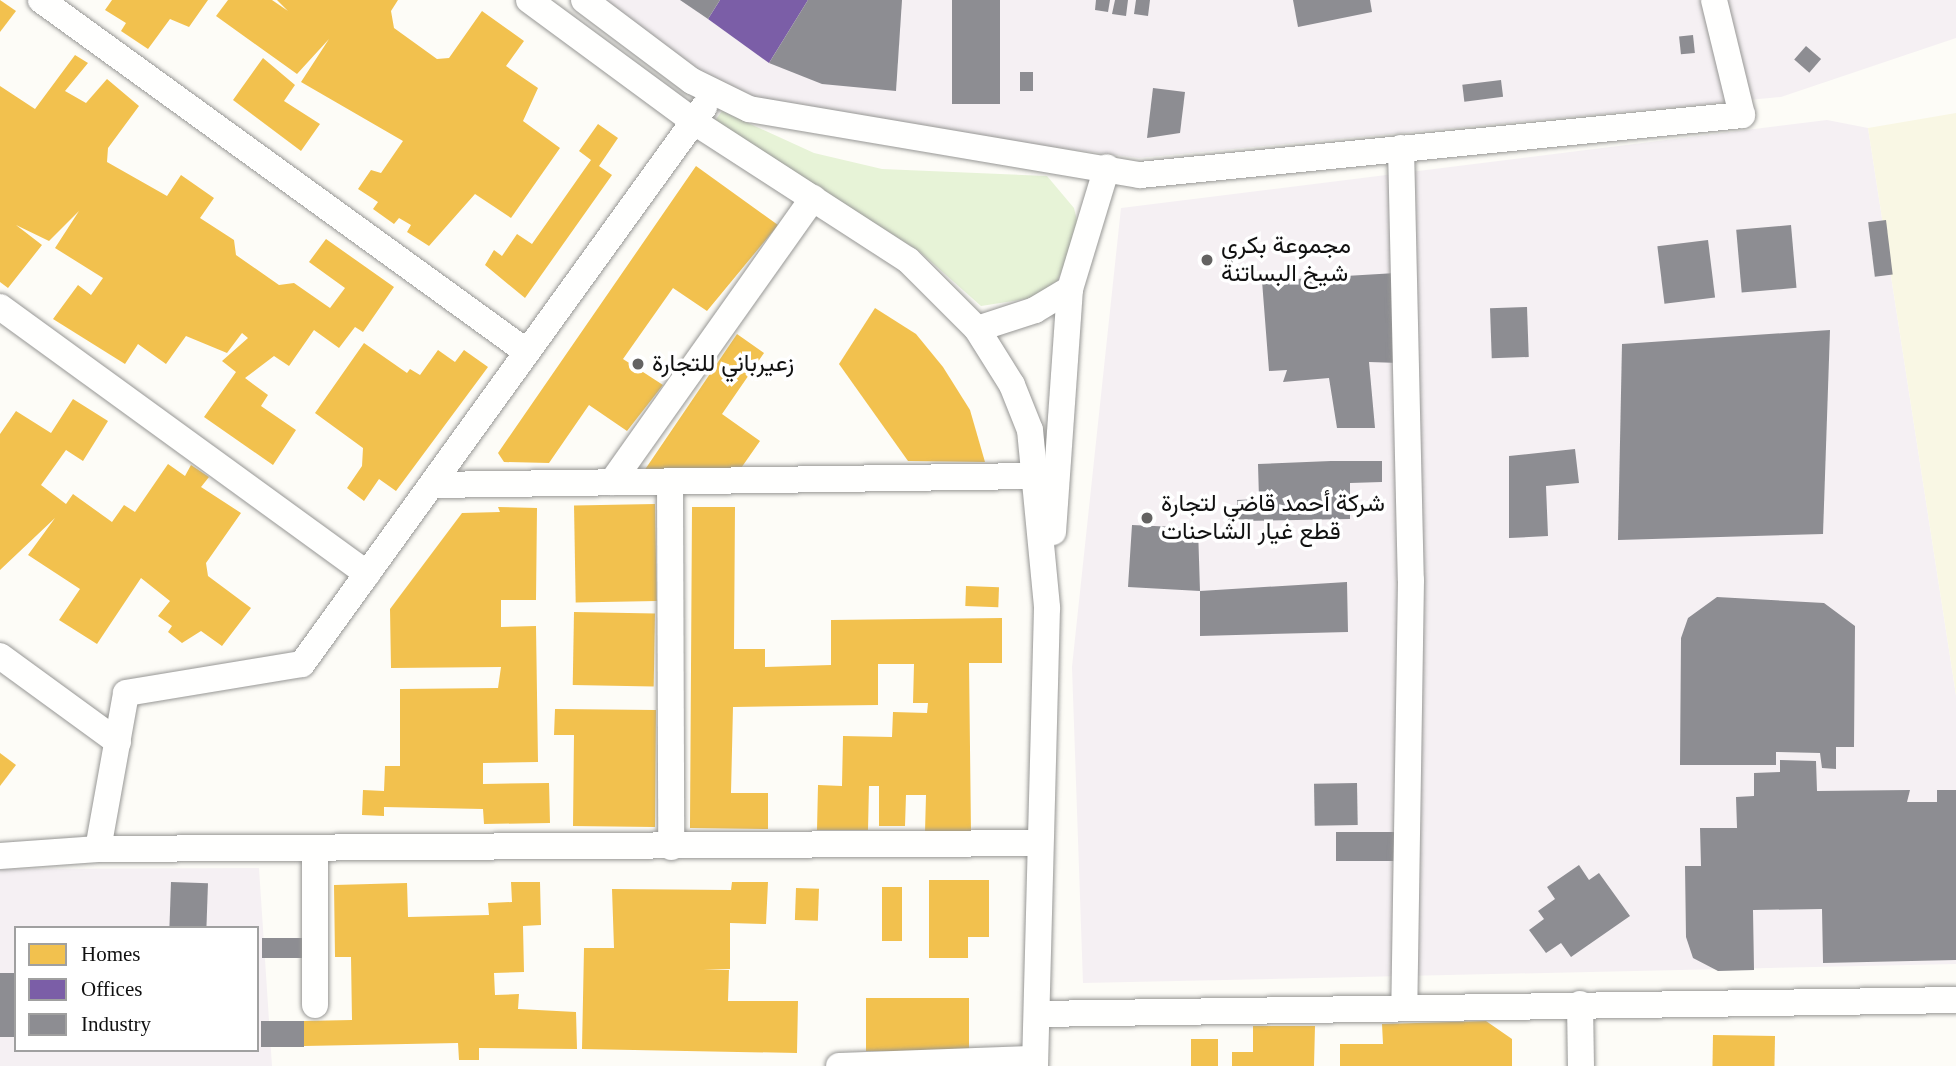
<!DOCTYPE html>
<meta charset="utf-8">
<style>
body{margin:0}
#map{position:relative;width:1956px;height:1066px;overflow:hidden;background:#fdfcf7;font-family:"Times New Roman",Vazirmatn,serif}
div>[style]{position:absolute}
.industrial>*{inset:0;background:#f5f0f3}
.farmland>*{inset:0;background:#f9f7e4}
.green>*{inset:0;background:#e7f3d7}
.homes>*{inset:0;background:#f2c14e;transform-origin:0 0}
.offices>*{inset:0;background:#7b5ea7}
.industry>*{inset:0;background:#8d8d92;transform-origin:0 0}
.roads{filter:drop-shadow(0 0 2px #979795) drop-shadow(0 0 2px #979795)}
.minor>*{height:26px;margin:-13px;padding:0 13px;transform-origin:13px;border-radius:13px;background:#fffffe}
.dots>*{width:19px;height:19px;translate:-50% -50%;box-sizing:border-box;border:4px solid #fff;border-radius:50%}
span{translate:-50% -50%;white-space:nowrap;text-align:center;line-height:1.15;-webkit-text-stroke:7px #fff;paint-order:stroke}
.poi-label{font-size:24px;color:#111}
.left{translate:0 -50%;text-align:left}
.legend{position:absolute;left:14px;top:926px;width:245px;height:126px;box-sizing:border-box;background:#fff;border:2px solid #a0a0a0;margin:0;padding:9px 12px;list-style:none;font-size:21px;color:#111}
.legend li{display:flex;align-items:center;gap:14px;height:35px}
.legend b{width:35px;border:2px solid #a0a0a0}
</style>
<div id="map">
<div class="industrial">
<i style="clip-path:polygon(595px 0,1956px 0,1956px 38px,1781px 97px,1139px 158px,754px 110px)"></i>
<i style="clip-path:polygon(1827px 120px,1868px 128px,1956px 695px,1956px 964px,1083px 983px,1072px 667px,1121px 208px)"></i>
<i style="clip-path:polygon(evenodd,259px 868px,272px 1066px,0 1066px,0 869px,259px 868px,16px 928px,257px 928px,257px 1050px,16px 1050px,16px 928px)"></i>
</div>
<div class="farmland">
<i style="clip-path:polygon(1956px 113px,1956px 695px,1868px 128px)"></i>
</div>
<div class="green">
<i style="clip-path:polygon(722px 111px,814px 153px,882px 169px,1047px 176px,1074px 208px,1080px 233px,1057px 281px,1032px 298px,981px 306px,919px 251px,714px 122px)"></i>
</div>
<div class="homes">
<i style="clip-path:polygon(0 0,16px 11px,0 32px)"></i>
<i style="clip-path:polygon(112px 0,208px 0,189px 27px,170px 19px,148px 49px,121px 31px,126px 23px,105px 10px)"></i>
<i style="clip-path:polygon(228px 0,272px 0,288px 11px,277px 0,398px 0,391px 11px,394px 28px,437px 59px,449px 58px,482px 11px,524px 41px,506px 66px,538px 88px,523px 121px,560px 148px,511px 218px,475px 194px,429px 246px,407px 232px,411px 225px,399px 218px,394px 224px,373px 209px,378px 202px,358px 189px,371px 170px,381px 173px,403px 141px,301px 82px,329px 39px,297px 74px,216px 16px)"></i>
<i style="clip-path:polygon(75px 55px,88px 63px,65px 91px,86px 103px,107px 79px,139px 106px,108px 148px,107px 162px,167px 196px,181px 175px,214px 198px,200px 218px,234px 240px,236px 255px,279px 285px,294px 283px,330px 308px,345px 288px,309px 262px,326px 239px,394px 287px,363px 332px,355px 327px,339px 348px,314px 330px,289px 366px,274px 356px,245px 378px,268px 395px,261px 406px,296px 430px,273px 465px,204px 417px,236px 372px,222px 361px,248px 338px,242px 333px,227px 353px,186px 336px,166px 364px,138px 344px,125px 364px,53px 319px,78px 285px,91px 295px,103px 278px,55px 248px,79px 211px,49px 241px,16px 225px,42px 245px,8px 288px,0 282px,0 86px,35px 109px)"></i>
<i style="clip-path:polygon(263px 58px,295px 85px,284px 101px,320px 124px,301px 151px,233px 100px)"></i>
<i style="clip-path:polygon(598px 124px,618px 138px,599px 166px,612px 175px,525px 298px,485px 265px,494px 250px,502px 256px,517px 234px,532px 244px,591px 160px,579px 151px)"></i>
<i style="clip-path:polygon(696px 166px,778px 225px,707px 311px,673px 288px,623px 359px,663px 385px,627px 431px,589px 405px,549px 463px,504px 462px,498px 453px)"></i>
<i style="clip-path:polygon(875px 308px,916px 334px,943px 367px,970px 410px,985px 462px,908px 461px,839px 364px)"></i>
<i style="clip-path:polygon(737px 334px,764px 353px,722px 414px,760px 441px,739px 471px,644px 471px)"></i>
<i style="clip-path:polygon(364px 343px,407px 373px,410px 369px,420px 375px,438px 350px,455px 362px,464px 350px,488px 367px,396px 491px,379px 479px,364px 501px,347px 488px,362px 466px,363px 448px,315px 413px)"></i>
<i style="clip-path:polygon(73px 399px,108px 421px,83px 461px,66px 450px,41px 485px,66px 504px,73px 494px,112px 522px,124px 505px,135px 512px,168px 464px,185px 476px,191px 465px,209px 477px,201px 487px,241px 513px,206px 563px,208px 576px,251px 608px,222px 646px,201px 631px,182px 643px,168px 632px,172px 626px,158px 616px,170px 601px,141px 578px,97px 644px,59px 620px,80px 589px,28px 555px,55px 518px,0 570px,0 434px,16px 411px,51px 433px)"></i>
<i style="left:655px;top:504px;width:97px;height:81px;rotate:89deg"></i>
<i style="clip-path:polygon(498px 507px,537px 508px,536px 600px,501px 600px,501px 627px,536px 626px,538px 762px,483px 763px,483px 784px,549px 783px,550px 823px,484px 824px,483px 809px,384px 807px,384px 816px,362px 815px,363px 790px,384px 791px,385px 766px,400px 766px,400px 689px,498px 688px,501px 667px,391px 668px,390px 609px,462px 513px,500px 512px)"></i>
<i style="clip-path:polygon(692px 507px,735px 507px,734px 649px,765px 649px,765px 667px,831px 665px,831px 620px,1002px 618px,1002px 663px,969px 663px,971px 833px,925px 832px,926px 795px,906px 795px,905px 826px,879px 826px,879px 786px,869px 786px,868px 830px,817px 830px,818px 785px,842px 786px,843px 736px,892px 737px,893px 712px,927px 713px,928px 703px,913px 703px,914px 664px,878px 664px,878px 705px,733px 707px,731px 793px,768px 793px,768px 829px,690px 828px)"></i>
<i style="left:966px;top:586px;width:33px;height:20px;rotate:2deg"></i>
<i style="left:574px;top:612px;width:81px;height:73px;rotate:1deg"></i>
<i style="clip-path:polygon(555px 709px,656px 710px,655px 827px,573px 826px,574px 735px,554px 735px)"></i>
<i style="clip-path:polygon(0 753px,16px 765px,0 786px)"></i>
<i style="clip-path:polygon(929px 880px,989px 880px,989px 937px,968px 937px,968px 958px,929px 958px)"></i>
<i style="clip-path:polygon(511px 882px,540px 882px,541px 925px,523px 926px,524px 972px,494px 973px,495px 995px,519px 994px,518px 1009px,576px 1012px,577px 1049px,479px 1048px,479px 1060px,459px 1060px,458px 1043px,304px 1046px,304px 1021px,352px 1020px,351px 957px,335px 957px,334px 885px,407px 883px,408px 917px,489px 915px,488px 903px,512px 902px)"></i>
<i style="clip-path:polygon(732px 882px,768px 882px,766px 924px,730px 923px,730px 969px,703px 970px,729px 970px,728px 1001px,798px 1001px,797px 1053px,582px 1049px,584px 948px,614px 948px,612px 889px,731px 890px)"></i>
<i style="left:882px;top:887px;width:20px;height:54px"></i>
<i style="left:796px;top:888px;width:23px;height:32px;rotate:2deg"></i>
<i style="left:866px;top:998px;width:103px;height:53px"></i>
<i style="clip-path:polygon(1486px 1021px,1512px 1039px,1512px 1066px,1340px 1066px,1340px 1044px,1383px 1044px,1382px 1024px)"></i>
<i style="clip-path:polygon(1253px 1026px,1315px 1026px,1314px 1066px,1232px 1066px,1232px 1052px,1253px 1052px)"></i>
<i style="left:1713px;top:1035px;width:62px;height:31px;rotate:1deg"></i>
<i style="left:1191px;top:1039px;width:27px;height:27px"></i>
</div>
<div class="offices">
<i style="clip-path:polygon(720px 0,808px 0,769px 63px,708px 19px)"></i>
</div>
<div class="industry">
<i style="clip-path:polygon(680px 0,720px 0,708px 19px)"></i>
<i style="clip-path:polygon(808px 0,902px 0,896px 91px,822px 84px,769px 63px)"></i>
<i style="left:952px;top:0;width:48px;height:104px"></i>
<i style="clip-path:polygon(1096px 0,1110px 0,1108px 12px,1095px 10px)"></i>
<i style="clip-path:polygon(1115px 0,1128px 0,1126px 16px,1112px 14px)"></i>
<i style="clip-path:polygon(1136px 0,1150px 0,1148px 16px,1134px 14px)"></i>
<i style="clip-path:polygon(1293px 0,1370px 0,1372px 12px,1298px 27px)"></i>
<i style="left:1693px;top:35px;width:18px;height:14px;rotate:84deg"></i>
<i style="left:1806px;top:46px;width:20px;height:18px;rotate:41deg"></i>
<i style="left:1020px;top:72px;width:13px;height:19px"></i>
<i style="left:1501px;top:80px;width:17px;height:39px;rotate:83deg"></i>
<i style="clip-path:polygon(1153px 88px,1185px 92px,1180px 133px,1147px 138px)"></i>
<i style="left:1886px;top:220px;width:55px;height:18px;rotate:83deg"></i>
<i style="left:1791px;top:225px;width:63px;height:55px;rotate:85deg"></i>
<i style="left:1708px;top:240px;width:58px;height:51px;rotate:83deg"></i>
<i style="clip-path:polygon(1396px 273px,1400px 363px,1369px 362px,1375px 428px,1337px 428px,1329px 378px,1283px 382px,1287px 370px,1269px 371px,1262px 281px)"></i>
<i style="left:1527px;top:307px;width:50px;height:37px;rotate:88deg"></i>
<i style="clip-path:polygon(1830px 330px,1823px 534px,1618px 540px,1622px 344px)"></i>
<i style="clip-path:polygon(1575px 449px,1579px 483px,1546px 486px,1548px 536px,1509px 538px,1509px 456px)"></i>
<i style="clip-path:polygon(1331px 461px,1382px 461px,1382px 482px,1350px 483px,1350px 519px,1237px 521px,1237px 500px,1259px 499px,1258px 464px)"></i>
<i style="clip-path:polygon(1132px 525px,1198px 528px,1200px 591px,1347px 582px,1348px 632px,1200px 636px,1200px 591px,1128px 587px)"></i>
<i style="clip-path:polygon(1717px 597px,1824px 603px,1855px 626px,1854px 747px,1836px 747px,1836px 769px,1822px 768px,1820px 753px,1776px 752px,1776px 765px,1680px 765px,1681px 638px,1688px 618px)"></i>
<i style="clip-path:polygon(1780px 760px,1816px 761px,1817px 791px,1910px 790px,1907px 802px,1937px 802px,1937px 790px,1956px 790px,1956px 960px,1823px 963px,1822px 909px,1753px 910px,1754px 970px,1718px 971px,1693px 958px,1686px 937px,1685px 866px,1701px 866px,1700px 828px,1737px 828px,1736px 797px,1754px 796px,1754px 773px,1780px 772px)"></i>
<i style="left:1357px;top:783px;width:42px;height:43px;rotate:89deg"></i>
<i style="left:1398px;top:832px;width:29px;height:62px;rotate:90deg"></i>
<i style="clip-path:polygon(1579px 865px,1589px 880px,1599px 873px,1630px 916px,1571px 957px,1561px 943px,1546px 953px,1529px 930px,1544px 919px,1538px 911px,1555px 899px,1547px 887px)"></i>
<i style="left:171px;top:882px;width:37px;height:46px;rotate:2deg"></i>
<i style="left:303px;top:938px;width:20px;height:41px;rotate:90deg"></i>
<i style="left:0;top:973px;width:16px;height:64px"></i>
<i style="left:261px;top:1021px;width:43px;height:26px"></i>
</div>
<div class="roads">
<div class="minor">
<i style="left:41px;top:0;width:600px;rotate:35.92deg"></i>
<i style="left:529px;top:0;width:204px;rotate:36.4deg"></i>
<i style="left:693px;top:121px;width:256px;rotate:32.9deg"></i>
<i style="left:908px;top:260px;width:98px;rotate:45deg"></i>
<i style="left:977px;top:329px;width:66px;rotate:58deg"></i>
<i style="left:1012px;top:385px;width:48px;rotate:68.2deg"></i>
<i style="left:1030px;top:430px;width:179px;rotate:84.5deg"></i>
<i style="left:1047px;top:608px;width:458px;rotate:91.5deg"></i>
<i style="left:584px;top:0;width:135px;rotate:36.9deg"></i>
<i style="left:692px;top:81px;width:64px;rotate:26.2deg"></i>
<i style="left:749px;top:109px;width:397px;rotate:9.6deg"></i>
<i style="left:1140px;top:175px;width:605px;rotate:-5.69deg"></i>
<i style="left:1742px;top:115px;width:118px;rotate:-103.7deg"></i>
<i style="left:1401px;top:148px;width:432px;rotate:88.7deg"></i>
<i style="left:1411px;top:580px;width:424px;rotate:90.9deg"></i>
<i style="left:0;top:307px;width:454px;rotate:36deg"></i>
<i style="left:977px;top:329px;width:61px;rotate:-18.1deg"></i>
<i style="left:1035px;top:310px;width:41px;rotate:-31deg"></i>
<i style="left:612px;top:482px;width:348px;rotate:-54.7deg"></i>
<i style="left:670px;top:482px;width:365px;rotate:89.8deg"></i>
<i style="left:432px;top:485px;width:603px;rotate:-0.86deg"></i>
<i style="left:1053px;top:532px;width:244px;rotate:-86deg"></i>
<i style="left:1070px;top:289px;width:127px;rotate:-73.1deg"></i>
<i style="left:0;top:656px;width:146px;rotate:36.1deg"></i>
<i style="left:98px;top:849px;width:158px;rotate:-79.8deg"></i>
<i style="left:126px;top:693px;width:178px;rotate:-9.4deg"></i>
<i style="left:302px;top:664px;width:687px;rotate:-54.18deg"></i>
<i style="left:0;top:856px;width:98px;rotate:-4.1deg"></i>
<i style="left:98px;top:849px;width:942px;rotate:-0.36deg"></i>
<i style="left:1580px;top:1004px;width:62px;rotate:89.1deg"></i>
<i style="left:315px;top:1005px;width:154px;rotate:-90deg"></i>
<i style="left:1037px;top:1014px;width:919px;rotate:-0.87deg"></i>
<i style="left:839px;top:1066px;width:192px;rotate:-2.1deg"></i>
</div>
</div>
<div class="dots">
<i style="left:1207px;top:260px;background:#646362"></i>
<i style="left:638px;top:364px;background:#646362"></i>
<i style="left:1147px;top:518px;background:#646362"></i>
</div>
<div class="poi-label">
<span class="left" style="left:1221px;top:260px">مجموعة بكري<br>شيخ البساتنة</span>
<span class="left" style="left:652px;top:364px">زعيرباني للتجارة</span>
<span class="left" style="left:1161px;top:518px">شركة أحمد قاضي لتجارة<br>قطع غيار الشاحنات</span>
</div>
<ul class="legend">
<li><b style="height:19px;background:#f2c14e"></b>Homes</li>
<li><b style="height:19px;background:#7b5ea7"></b>Offices</li>
<li><b style="height:19px;background:#8d8d92"></b>Industry</li>
</ul>
</div>
